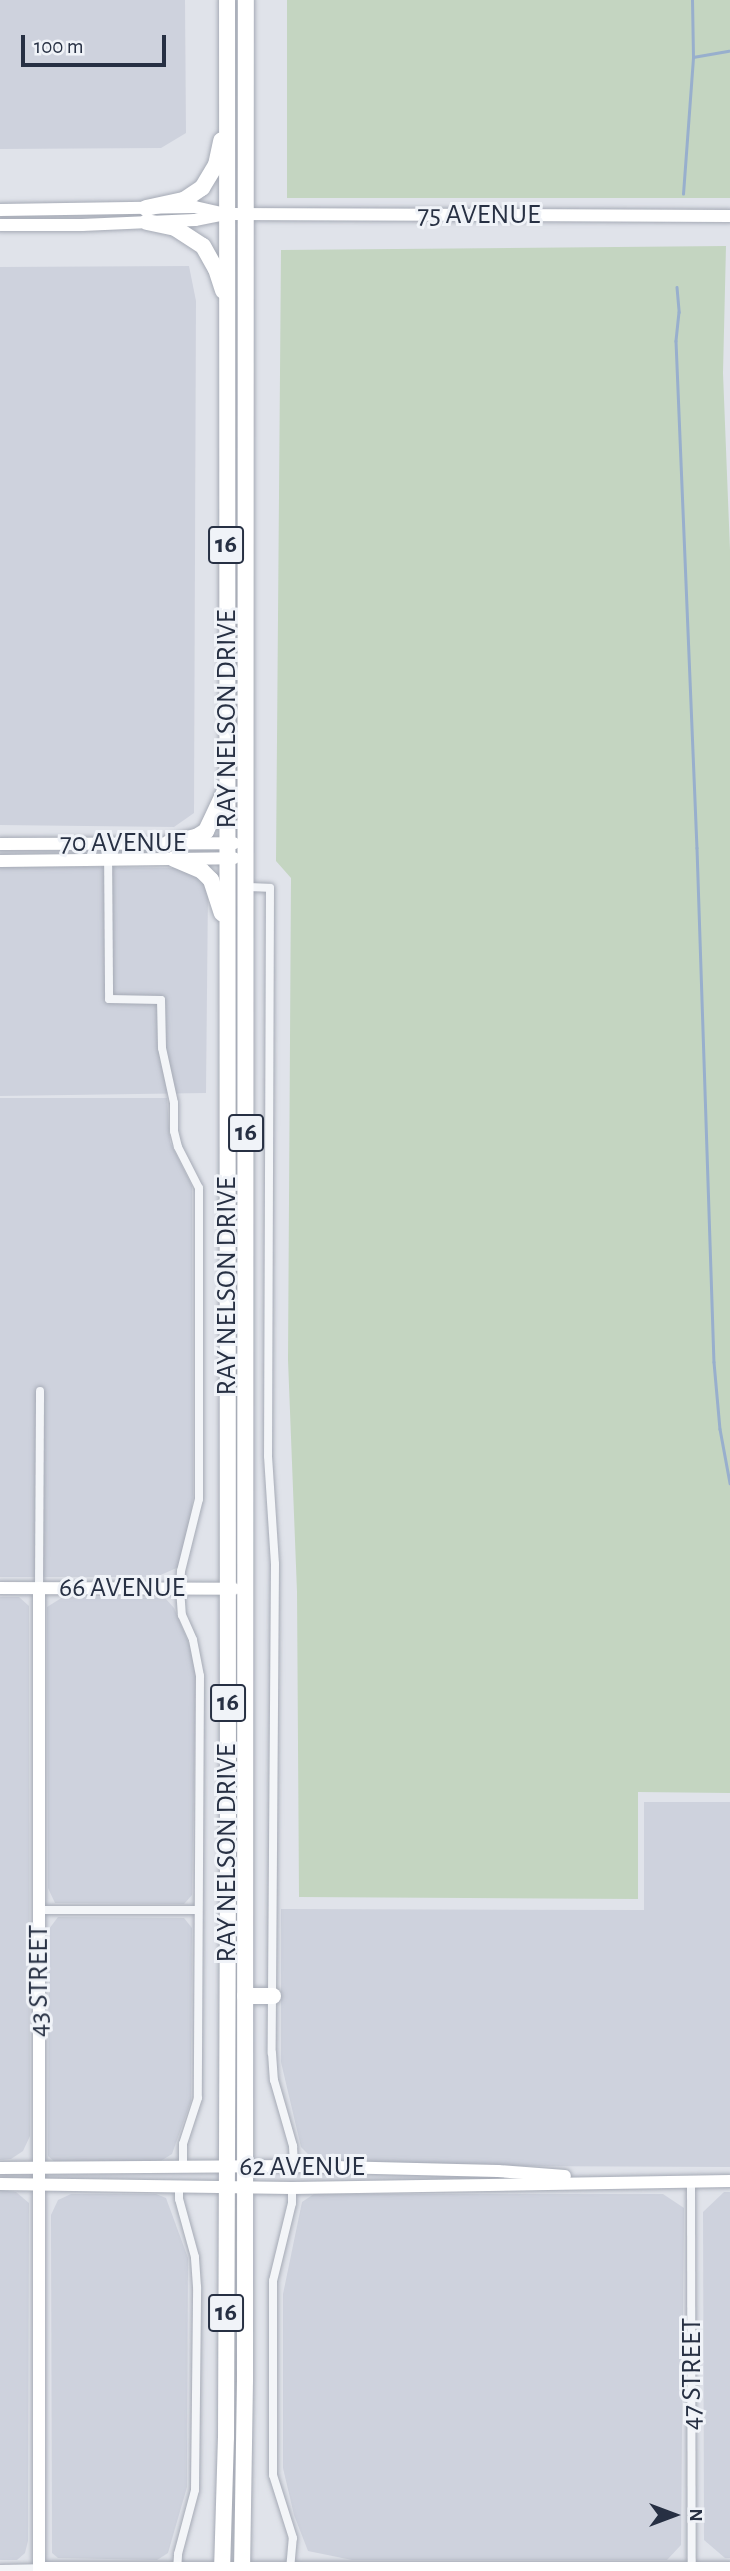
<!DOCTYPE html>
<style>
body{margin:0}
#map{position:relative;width:730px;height:2571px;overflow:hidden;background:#e0e3ea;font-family:"Alegreya Sans",sans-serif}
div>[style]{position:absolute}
.built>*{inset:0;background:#ced2dd}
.green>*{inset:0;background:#c4d5c1;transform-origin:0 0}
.stream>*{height:2.5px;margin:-1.25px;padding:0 1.25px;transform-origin:1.25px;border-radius:1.25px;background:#98afcd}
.roads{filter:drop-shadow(0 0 2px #a5aab5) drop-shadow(0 0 2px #a5aab5)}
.street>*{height:8px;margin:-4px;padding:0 4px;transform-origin:4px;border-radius:4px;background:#f3f5f8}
.secondary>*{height:12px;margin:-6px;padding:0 6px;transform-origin:6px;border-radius:6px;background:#fff}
.highway>*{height:16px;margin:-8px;padding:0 8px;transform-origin:8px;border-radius:8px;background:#fff}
span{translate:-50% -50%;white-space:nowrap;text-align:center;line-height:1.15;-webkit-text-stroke:6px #f0f3f8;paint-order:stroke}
.shield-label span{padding:2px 5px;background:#f0f3f8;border:2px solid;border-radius:5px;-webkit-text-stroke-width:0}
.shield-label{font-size:26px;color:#273043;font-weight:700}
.street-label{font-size:28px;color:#273043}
.north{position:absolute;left:639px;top:2480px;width:70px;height:70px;-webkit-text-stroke:5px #f0f3f8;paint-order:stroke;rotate:90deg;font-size:19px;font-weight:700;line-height:28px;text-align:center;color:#273043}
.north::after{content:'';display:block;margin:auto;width:24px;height:32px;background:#273043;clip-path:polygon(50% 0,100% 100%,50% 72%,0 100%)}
.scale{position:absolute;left:21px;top:35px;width:145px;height:32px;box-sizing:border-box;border:4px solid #273043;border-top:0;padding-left:9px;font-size:21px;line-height:24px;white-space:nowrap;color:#273043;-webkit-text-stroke:5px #f0f3f8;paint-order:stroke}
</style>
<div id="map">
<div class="built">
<i style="clip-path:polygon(0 0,185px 0,186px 133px,161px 148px,0 149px)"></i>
<i style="clip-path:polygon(189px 266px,196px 301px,194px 813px,174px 827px,0 825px,0 267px)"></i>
<i style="clip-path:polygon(0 866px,182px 868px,198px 876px,208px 891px,206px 1093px,0 1096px)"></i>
<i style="clip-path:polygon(0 1098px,167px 1098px,170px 1142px,192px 1186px,193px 1494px,190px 1531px,181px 1566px,156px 1577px,0 1577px)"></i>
<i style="clip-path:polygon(0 1597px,19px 1597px,29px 1606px,30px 2136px,23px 2151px,11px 2159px,0 2160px)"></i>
<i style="clip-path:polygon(63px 1597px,165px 1598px,174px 1608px,196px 1661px,192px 1895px,184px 1904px,55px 1903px,48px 1888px,47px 1607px)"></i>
<i style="clip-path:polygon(644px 1802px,730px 1802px,730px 2167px,509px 2166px,335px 2162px,311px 2157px,301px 2147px,281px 2062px,281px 1909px,644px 1910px)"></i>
<i style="clip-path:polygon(58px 1917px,184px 1918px,192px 1928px,191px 2101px,172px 2154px,159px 2162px,56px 2163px,48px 2156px,49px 1929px)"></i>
<i style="clip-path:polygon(0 2190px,16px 2192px,29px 2203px,28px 2541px,25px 2553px,17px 2560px,0 2560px)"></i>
<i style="clip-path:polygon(724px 2192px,730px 2192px,730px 2558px,725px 2558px,704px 2540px,703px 2212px)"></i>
<i style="clip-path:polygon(71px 2194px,156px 2194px,166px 2198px,188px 2258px,187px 2487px,168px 2553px,157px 2560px,58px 2558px,52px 2553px,51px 2215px,58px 2200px)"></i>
<i style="clip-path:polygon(314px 2194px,663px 2194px,684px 2208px,681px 2545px,667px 2560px,352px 2560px,308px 2551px,294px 2515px,283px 2468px,283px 2294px,302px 2202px)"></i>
</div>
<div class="green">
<i style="left:287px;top:0;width:443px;height:198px"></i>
<i style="clip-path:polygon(726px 246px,723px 373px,730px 550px,730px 1793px,638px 1792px,638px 1899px,299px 1897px,297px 1592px,288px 1360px,291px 878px,276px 861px,281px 250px)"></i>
</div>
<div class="stream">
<i style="left:693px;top:57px;width:36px;rotate:-10deg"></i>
<i style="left:683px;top:194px;width:137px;rotate:-85.8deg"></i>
<i style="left:693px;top:57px;width:57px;rotate:-91deg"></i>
<i style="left:677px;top:287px;width:25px;rotate:85deg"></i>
<i style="left:679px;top:312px;width:29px;rotate:96deg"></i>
<i style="left:676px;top:341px;width:507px;rotate:87.63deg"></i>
<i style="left:697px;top:848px;width:514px;rotate:88.11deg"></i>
<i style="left:714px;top:1362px;width:67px;rotate:84.9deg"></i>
<i style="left:720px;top:1429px;width:55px;rotate:79.5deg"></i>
</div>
<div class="roads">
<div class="street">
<i style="left:108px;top:844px;width:155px;rotate:89.6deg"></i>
<i style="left:109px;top:999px;width:52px;rotate:1.1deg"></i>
<i style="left:161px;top:1000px;width:48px;rotate:88.8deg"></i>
<i style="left:162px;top:1048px;width:56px;rotate:77.7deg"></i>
<i style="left:174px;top:1103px;width:28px;rotate:90deg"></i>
<i style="left:174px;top:1131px;width:16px;rotate:76deg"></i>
<i style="left:178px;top:1147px;width:46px;rotate:62.9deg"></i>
<i style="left:199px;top:1188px;width:311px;rotate:90deg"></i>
<i style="left:199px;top:1499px;width:74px;rotate:104deg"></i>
<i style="left:181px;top:1571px;width:17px;rotate:93deg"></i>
<i style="left:180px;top:1588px;width:27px;rotate:86deg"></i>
<i style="left:182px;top:1615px;width:27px;rotate:66deg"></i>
<i style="left:193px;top:1640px;width:37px;rotate:79deg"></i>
<i style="left:200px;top:1676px;width:422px;rotate:90.3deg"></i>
<i style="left:198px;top:2098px;width:48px;rotate:108.1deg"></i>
<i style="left:183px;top:2144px;width:24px;rotate:90deg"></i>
<i style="left:246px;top:887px;width:24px;rotate:2deg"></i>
<i style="left:270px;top:888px;width:568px;rotate:90.2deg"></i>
<i style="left:268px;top:1456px;width:108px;rotate:86.3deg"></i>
<i style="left:275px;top:1564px;width:489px;rotate:90.4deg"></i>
<i style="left:272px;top:2053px;width:27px;rotate:86deg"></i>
<i style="left:274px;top:2080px;width:69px;rotate:73.9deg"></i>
<i style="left:293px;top:2146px;width:20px;rotate:87deg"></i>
<i style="left:39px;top:1588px;width:197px;rotate:-89.7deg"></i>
<i style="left:39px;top:1910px;width:159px"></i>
<i style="left:691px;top:2181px;width:387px;rotate:89.9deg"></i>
<i style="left:0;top:2569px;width:39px;rotate:-1deg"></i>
<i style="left:177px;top:2570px;width:16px;rotate:-86deg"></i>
<i style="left:178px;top:2554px;width:66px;rotate:-75.1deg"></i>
<i style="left:195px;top:2490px;width:203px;rotate:-89.4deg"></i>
<i style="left:197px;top:2287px;width:30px;rotate:-94deg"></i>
<i style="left:195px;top:2257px;width:60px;rotate:-105.4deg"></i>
<i style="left:179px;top:2199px;width:12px;rotate:-90deg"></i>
<i style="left:290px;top:2570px;width:32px;rotate:-85deg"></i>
<i style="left:293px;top:2538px;width:66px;rotate:-107.6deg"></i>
<i style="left:273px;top:2475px;width:194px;rotate:-90deg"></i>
<i style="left:273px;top:2281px;width:80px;rotate:-76.3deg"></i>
<i style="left:292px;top:2203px;width:15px;rotate:-90deg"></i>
</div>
<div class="secondary">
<i style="left:0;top:210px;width:195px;rotate:-0.9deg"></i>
<i style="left:195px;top:207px;width:26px;rotate:13deg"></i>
<i style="left:0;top:225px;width:82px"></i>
<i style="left:82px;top:225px;width:113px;rotate:-2.5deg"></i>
<i style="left:195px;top:220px;width:33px;rotate:-11deg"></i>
<i style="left:227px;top:214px;width:503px;rotate:0.23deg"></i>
<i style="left:0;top:844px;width:234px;rotate:-0.2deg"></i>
<i style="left:0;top:861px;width:234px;rotate:-0.7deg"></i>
<i style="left:0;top:1588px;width:234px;rotate:0.2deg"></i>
<i style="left:39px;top:1588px;width:983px;rotate:90deg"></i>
<i style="left:0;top:2168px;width:294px;rotate:-0.4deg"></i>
<i style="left:294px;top:2166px;width:204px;rotate:1.4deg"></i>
<i style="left:498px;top:2171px;width:67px;rotate:4.3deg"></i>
<i style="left:0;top:2184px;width:292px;rotate:0.8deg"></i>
<i style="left:292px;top:2188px;width:438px;rotate:-0.9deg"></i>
<i style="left:39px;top:2568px;width:691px"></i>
</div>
<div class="highway">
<i style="left:146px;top:208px;width:39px;rotate:-12deg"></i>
<i style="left:184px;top:200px;width:22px;rotate:-34deg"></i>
<i style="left:202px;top:188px;width:27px;rotate:-59deg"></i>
<i style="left:216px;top:165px;width:25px;rotate:-78deg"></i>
<i style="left:147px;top:222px;width:29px;rotate:12deg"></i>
<i style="left:175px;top:228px;width:33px;rotate:33deg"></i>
<i style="left:203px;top:246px;width:26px;rotate:61deg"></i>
<i style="left:216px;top:269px;width:23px;rotate:72deg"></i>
<i style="left:169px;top:843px;width:28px;rotate:-13deg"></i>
<i style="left:196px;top:837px;width:12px;rotate:-31deg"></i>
<i style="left:206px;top:831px;width:42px;rotate:-64.7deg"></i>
<i style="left:174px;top:859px;width:30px;rotate:23deg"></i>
<i style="left:202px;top:871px;width:13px;rotate:45deg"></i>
<i style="left:211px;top:880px;width:35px;rotate:72deg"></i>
<i style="left:245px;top:1996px;width:28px"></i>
<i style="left:222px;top:2571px;width:133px;rotate:-88.3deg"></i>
<i style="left:226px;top:2438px;width:560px;rotate:-89.8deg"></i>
<i style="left:228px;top:1878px;width:1878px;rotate:-90.03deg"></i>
<i style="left:242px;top:2571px;width:190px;rotate:-89.1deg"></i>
<i style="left:245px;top:2381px;width:2381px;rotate:-89.98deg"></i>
<i style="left:287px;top:2571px;width:3px;rotate:-18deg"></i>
</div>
</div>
<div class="shield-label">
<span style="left:226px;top:545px">16</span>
<span style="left:246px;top:1133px">16</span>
<span style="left:228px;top:1703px">16</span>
<span style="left:226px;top:2313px">16</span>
</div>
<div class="street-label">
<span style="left:479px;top:215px">75 AVENUE</span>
<span style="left:227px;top:719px;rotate:-90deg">RAY NELSON DRIVE</span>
<span style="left:123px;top:843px">70 AVENUE</span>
<span style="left:227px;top:1286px;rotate:-90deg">RAY NELSON DRIVE</span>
<span style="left:122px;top:1588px">66 AVENUE</span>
<span style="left:227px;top:1853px;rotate:-90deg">RAY NELSON DRIVE</span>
<span style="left:39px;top:1981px;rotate:-90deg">43 STREET</span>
<span style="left:302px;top:2167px">62 AVENUE</span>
<span style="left:692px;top:2374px;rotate:-90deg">47 STREET</span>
</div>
<div class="north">N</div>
<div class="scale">100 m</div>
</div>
